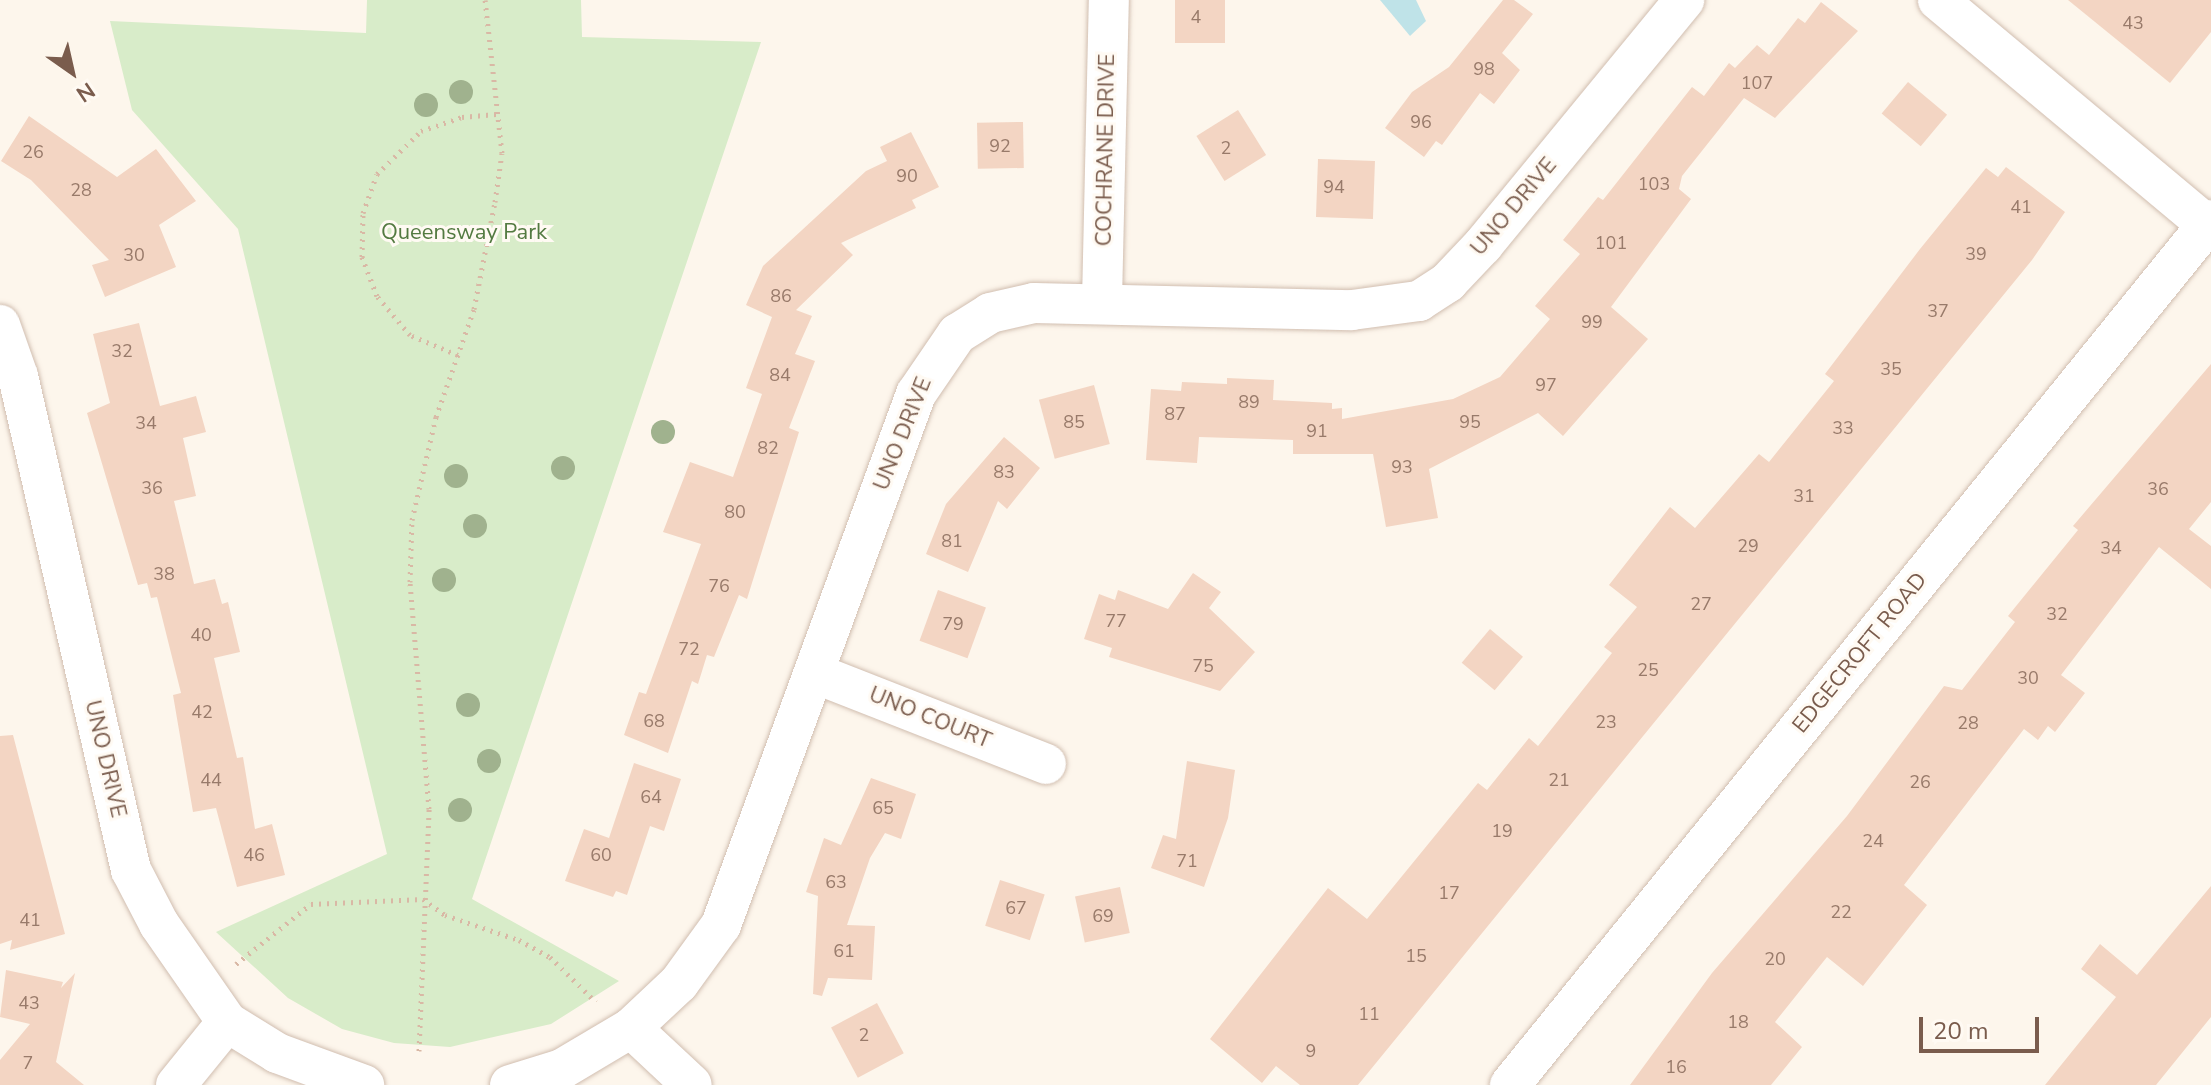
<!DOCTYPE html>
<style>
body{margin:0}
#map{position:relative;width:2211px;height:1085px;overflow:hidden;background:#fdf6ec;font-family:"Nunito Sans",sans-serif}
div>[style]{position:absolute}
.green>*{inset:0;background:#d8ecc9}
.water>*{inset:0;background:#bfe3e8}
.building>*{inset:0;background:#f3d5c3;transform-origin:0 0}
.path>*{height:5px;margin-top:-2.5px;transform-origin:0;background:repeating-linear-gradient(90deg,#d9b8a5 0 2px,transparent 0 8px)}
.roads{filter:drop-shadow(0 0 2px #d1beb0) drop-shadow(0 0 2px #d1beb0)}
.minor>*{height:40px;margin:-20px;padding:0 20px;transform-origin:20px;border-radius:20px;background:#fff}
.trees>*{width:24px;height:24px;margin:-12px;border-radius:50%;background:#a0b28e}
span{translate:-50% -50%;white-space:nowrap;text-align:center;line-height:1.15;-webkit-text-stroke:6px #fffaf3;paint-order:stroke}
.number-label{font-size:18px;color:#987a6a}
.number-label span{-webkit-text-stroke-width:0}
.street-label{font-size:22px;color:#7a5c4d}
.park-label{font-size:22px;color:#537a41}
.north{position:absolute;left:32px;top:32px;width:80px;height:80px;-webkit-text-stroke:6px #fffaf3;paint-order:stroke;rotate:146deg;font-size:22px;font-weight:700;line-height:32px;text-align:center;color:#7a5c4d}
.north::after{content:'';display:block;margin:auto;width:28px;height:36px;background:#7a5c4d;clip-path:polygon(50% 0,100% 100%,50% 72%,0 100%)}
.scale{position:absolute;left:1919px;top:1017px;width:120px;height:36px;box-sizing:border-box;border:4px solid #7a5c4d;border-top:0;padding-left:10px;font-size:24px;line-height:28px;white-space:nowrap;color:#7a5c4d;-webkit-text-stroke:6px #fffaf3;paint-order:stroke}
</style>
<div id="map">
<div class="green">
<i style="clip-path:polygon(367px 0,581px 0,582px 37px,761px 42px,472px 899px,619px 981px,551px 1024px,450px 1047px,394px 1043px,342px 1029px,288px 998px,216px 932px,387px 854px,238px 229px,132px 110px,110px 21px,366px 33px)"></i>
</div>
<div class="water">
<i style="clip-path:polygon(1380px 0,1416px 0,1426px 21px,1410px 36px)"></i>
</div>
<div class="building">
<i style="left:1175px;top:0;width:50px;height:43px"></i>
<i style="clip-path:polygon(1503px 0,1514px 0,1533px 14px,1502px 53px,1520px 70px,1494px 104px,1480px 93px,1442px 145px,1436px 141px,1424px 157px,1385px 128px,1412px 92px,1449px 67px)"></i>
<i style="clip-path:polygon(2068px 0,2211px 0,2211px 32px,2170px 83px)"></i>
<i style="clip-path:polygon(1821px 2px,1858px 31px,1775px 118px,1744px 98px,1682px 176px,1679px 189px,1691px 199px,1611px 307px,1648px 339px,1563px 436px,1538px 413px,1429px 469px,1438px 518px,1386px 527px,1373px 454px,1293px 454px,1293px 440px,1199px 437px,1197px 463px,1146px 460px,1151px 389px,1181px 391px,1182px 382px,1227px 384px,1227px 378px,1274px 380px,1273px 400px,1332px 403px,1332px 409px,1342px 408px,1342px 419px,1453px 399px,1500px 377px,1550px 319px,1535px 306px,1580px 254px,1563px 240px,1598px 197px,1603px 200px,1692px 87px,1704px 96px,1729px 63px,1735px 68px,1757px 45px,1769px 55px,1798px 18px,1805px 23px)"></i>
<i style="left:1908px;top:82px;width:51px;height:41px;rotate:40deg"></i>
<i style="left:1238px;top:110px;width:53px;height:49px;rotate:58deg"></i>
<i style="clip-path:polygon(29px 116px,117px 177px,156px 149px,196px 201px,159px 225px,176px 267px,105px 297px,92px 265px,109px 260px,31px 180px,1px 161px)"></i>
<i style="left:1023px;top:122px;width:46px;height:46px;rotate:89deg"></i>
<i style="clip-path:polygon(911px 132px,939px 187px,912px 200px,916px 208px,841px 243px,853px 255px,796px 310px,812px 316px,795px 354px,815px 361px,789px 428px,799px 432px,747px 599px,739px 595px,714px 657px,707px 655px,698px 684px,692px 681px,668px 753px,624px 735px,639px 692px,646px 694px,701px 544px,663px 532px,690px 462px,733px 477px,762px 394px,746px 388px,772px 317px,746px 305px,763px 266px,866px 171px,887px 161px,880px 147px)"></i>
<i style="left:1318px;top:159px;width:57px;height:58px;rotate:2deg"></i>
<i style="clip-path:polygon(2006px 167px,2065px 212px,2032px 260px,1358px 1085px,1300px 1085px,1276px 1066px,1262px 1083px,1210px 1039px,1328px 888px,1367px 919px,1478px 783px,1487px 790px,1529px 738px,1538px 746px,1612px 653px,1604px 647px,1637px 607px,1609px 585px,1670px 507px,1695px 528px,1759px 454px,1769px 462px,1834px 381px,1825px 374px,1920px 249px,1986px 168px,1998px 177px)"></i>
<i style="clip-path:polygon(139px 323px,160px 406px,196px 396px,206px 432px,183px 438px,196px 496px,174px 501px,194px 584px,215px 579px,222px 604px,228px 602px,240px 652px,214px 658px,237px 758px,243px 757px,255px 829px,272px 824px,285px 875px,237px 887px,216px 808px,193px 812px,173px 695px,181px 693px,157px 597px,151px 598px,147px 583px,138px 585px,87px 413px,110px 403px,93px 334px)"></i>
<i style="clip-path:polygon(2211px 364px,2211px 502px,2189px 529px,2211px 546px,2211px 589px,2159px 547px,2061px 675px,2085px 693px,2055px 732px,2048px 726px,2038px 740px,2024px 729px,1904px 885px,1927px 905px,1863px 986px,1827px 957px,1775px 1022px,1802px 1047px,1771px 1085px,1630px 1085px,1712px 973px,1847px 816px,1944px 686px,1962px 690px,2015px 622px,2008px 616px,2078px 530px,2073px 526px)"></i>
<i style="left:1094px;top:385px;width:61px;height:57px;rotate:75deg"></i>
<i style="clip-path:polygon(1004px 437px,1040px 468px,1007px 509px,998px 501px,968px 572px,926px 554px,946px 504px)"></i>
<i style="clip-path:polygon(1193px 573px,1221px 592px,1209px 608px,1255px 652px,1220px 691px,1109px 657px,1112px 648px,1084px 639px,1099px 594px,1115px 600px,1118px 590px,1168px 609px)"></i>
<i style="left:938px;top:590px;width:51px;height:54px;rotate:20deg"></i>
<i style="left:1490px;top:629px;width:43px;height:44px;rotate:40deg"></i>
<i style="clip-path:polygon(13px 735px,65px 934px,10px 950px,12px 940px,0 944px,0 736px)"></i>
<i style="clip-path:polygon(1187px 761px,1235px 770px,1228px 818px,1204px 887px,1151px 868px,1163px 835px,1176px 839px)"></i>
<i style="clip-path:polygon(634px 763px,681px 779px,664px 831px,650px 826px,627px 895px,616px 891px,613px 897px,565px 881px,584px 829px,609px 838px)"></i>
<i style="clip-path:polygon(871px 778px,916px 794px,901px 839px,885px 833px,870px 858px,847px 925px,875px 926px,872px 980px,828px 978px,822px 996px,813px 994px,818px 896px,806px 892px,824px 838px,841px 845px)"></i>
<i style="left:1000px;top:880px;width:47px;height:48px;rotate:18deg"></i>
<i style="clip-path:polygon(2211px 886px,2211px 1017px,2156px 1085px,2045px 1085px,2116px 997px,2081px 969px,2100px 944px,2137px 975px)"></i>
<i style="left:1120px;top:887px;width:47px;height:46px;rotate:78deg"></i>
<i style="clip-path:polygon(6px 970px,63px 982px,61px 988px,75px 973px,56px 1062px,84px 1085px,0 1085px,0 1060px,30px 1024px,0 1017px)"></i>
<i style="left:877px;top:1003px;width:57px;height:52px;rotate:62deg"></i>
</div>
<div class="path">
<i style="left:458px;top:355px;width:52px;rotate:-157.4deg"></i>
<i style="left:410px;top:335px;width:51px;rotate:-130.2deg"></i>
<i style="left:377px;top:296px;width:42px;rotate:-111deg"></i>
<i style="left:362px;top:257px;width:44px;rotate:-88.7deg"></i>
<i style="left:363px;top:213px;width:41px;rotate:-70.3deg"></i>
<i style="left:377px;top:174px;width:62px;rotate:-44.3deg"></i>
<i style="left:421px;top:131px;width:43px;rotate:-18.9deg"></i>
<i style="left:462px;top:117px;width:37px;rotate:-5deg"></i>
<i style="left:236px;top:964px;width:96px;rotate:-38.7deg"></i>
<i style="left:311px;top:904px;width:112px;rotate:-2.6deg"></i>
<i style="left:423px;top:899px;width:27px;rotate:36deg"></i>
<i style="left:445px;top:915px;width:78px;rotate:18.7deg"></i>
<i style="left:519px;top:940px;width:35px;rotate:29deg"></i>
<i style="left:550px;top:957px;width:64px;rotate:44.4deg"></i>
<i style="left:419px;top:1051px;width:242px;rotate:-87.6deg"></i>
<i style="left:429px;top:809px;width:228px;rotate:-94.8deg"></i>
<i style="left:410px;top:582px;width:62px;rotate:-88.2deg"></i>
<i style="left:412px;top:520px;width:106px;rotate:-76.9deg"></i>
<i style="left:436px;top:417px;width:114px;rotate:-70.6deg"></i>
<i style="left:474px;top:309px;width:109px;rotate:-78.9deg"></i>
<i style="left:495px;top:202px;width:49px;rotate:-81.9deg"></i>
<i style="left:502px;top:153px;width:154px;rotate:-96.3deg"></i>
</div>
<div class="roads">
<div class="minor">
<i style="left:1938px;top:0;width:356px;rotate:39.9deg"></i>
<i style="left:1102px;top:301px;width:301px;rotate:-88.7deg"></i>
<i style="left:0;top:325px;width:54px;rotate:70.6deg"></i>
<i style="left:18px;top:376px;width:507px;rotate:77.12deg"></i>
<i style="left:131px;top:870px;width:61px;rotate:62.6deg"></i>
<i style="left:159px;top:924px;width:119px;rotate:55.2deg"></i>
<i style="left:227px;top:1022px;width:59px;rotate:31.8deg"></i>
<i style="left:277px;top:1053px;width:93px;rotate:20.2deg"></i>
<i style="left:814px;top:673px;width:249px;rotate:21.4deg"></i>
<i style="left:631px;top:1028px;width:83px;rotate:43.1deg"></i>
<i style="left:176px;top:1085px;width:81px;rotate:-51deg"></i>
<i style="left:510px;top:1085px;width:54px;rotate:-17.1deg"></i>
<i style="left:562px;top:1069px;width:80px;rotate:-30.7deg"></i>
<i style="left:631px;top:1028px;width:66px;rotate:-43.2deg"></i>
<i style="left:679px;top:983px;width:72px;rotate:-54.1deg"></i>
<i style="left:721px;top:925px;width:566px;rotate:-69.84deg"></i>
<i style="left:916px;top:394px;width:73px;rotate:-55.7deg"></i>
<i style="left:957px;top:334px;width:39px;rotate:-32deg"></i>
<i style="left:990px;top:313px;width:45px;rotate:-12.8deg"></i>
<i style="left:1034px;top:303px;width:318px;rotate:1.3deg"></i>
<i style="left:1352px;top:310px;width:68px;rotate:-7.7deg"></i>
<i style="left:1419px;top:301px;width:35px;rotate:-33deg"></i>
<i style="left:1448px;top:282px;width:51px;rotate:-46.6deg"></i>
<i style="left:1483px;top:245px;width:317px;rotate:-50.6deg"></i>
<i style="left:1510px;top:1085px;width:1113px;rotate:-50.98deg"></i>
</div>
</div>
<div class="trees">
<i style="left:461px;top:92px"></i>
<i style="left:426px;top:105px"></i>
<i style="left:663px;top:432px"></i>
<i style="left:563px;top:468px"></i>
<i style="left:456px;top:476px"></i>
<i style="left:475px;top:526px"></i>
<i style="left:444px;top:580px"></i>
<i style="left:468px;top:705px"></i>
<i style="left:489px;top:761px"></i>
<i style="left:460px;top:810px"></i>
</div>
<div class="number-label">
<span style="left:1196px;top:17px">4</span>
<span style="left:2133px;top:23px">43</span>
<span style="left:1484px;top:69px">98</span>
<span style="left:1757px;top:83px">107</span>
<span style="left:1421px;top:122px">96</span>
<span style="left:1000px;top:146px">92</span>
<span style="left:1226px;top:148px">2</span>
<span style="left:33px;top:152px">26</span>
<span style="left:907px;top:176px">90</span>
<span style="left:1654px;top:184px">103</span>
<span style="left:1334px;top:187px">94</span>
<span style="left:81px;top:190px">28</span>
<span style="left:2021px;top:207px">41</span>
<span style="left:1611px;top:243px">101</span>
<span style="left:1976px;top:254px">39</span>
<span style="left:134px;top:255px">30</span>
<span style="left:781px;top:296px">86</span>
<span style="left:1938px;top:311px">37</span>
<span style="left:1592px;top:322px">99</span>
<span style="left:122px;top:351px">32</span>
<span style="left:1891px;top:369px">35</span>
<span style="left:780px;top:375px">84</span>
<span style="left:1546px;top:385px">97</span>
<span style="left:1249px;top:402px">89</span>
<span style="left:1175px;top:414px">87</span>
<span style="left:1074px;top:422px">85</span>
<span style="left:1470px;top:422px">95</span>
<span style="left:146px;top:423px">34</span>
<span style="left:1843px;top:428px">33</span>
<span style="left:1317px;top:431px">91</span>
<span style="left:768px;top:448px">82</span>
<span style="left:1402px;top:467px">93</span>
<span style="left:1004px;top:472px">83</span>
<span style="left:152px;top:488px">36</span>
<span style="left:2158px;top:489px">36</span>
<span style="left:1804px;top:496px">31</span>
<span style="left:735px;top:512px">80</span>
<span style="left:952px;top:541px">81</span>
<span style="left:1748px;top:546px">29</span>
<span style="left:2111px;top:548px">34</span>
<span style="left:164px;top:574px">38</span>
<span style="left:719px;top:586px">76</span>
<span style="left:1701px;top:604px">27</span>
<span style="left:2057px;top:614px">32</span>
<span style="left:1116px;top:621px">77</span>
<span style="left:953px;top:624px">79</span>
<span style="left:201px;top:635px">40</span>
<span style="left:689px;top:649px">72</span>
<span style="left:1203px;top:666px">75</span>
<span style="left:1648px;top:670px">25</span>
<span style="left:2028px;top:678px">30</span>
<span style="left:202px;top:712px">42</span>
<span style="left:654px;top:721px">68</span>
<span style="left:1606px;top:722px">23</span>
<span style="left:1968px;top:723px">28</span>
<span style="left:211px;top:780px">44</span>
<span style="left:1559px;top:780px">21</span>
<span style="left:1920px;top:782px">26</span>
<span style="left:651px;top:797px">64</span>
<span style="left:883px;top:808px">65</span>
<span style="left:1502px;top:831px">19</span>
<span style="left:1873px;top:841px">24</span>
<span style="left:254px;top:855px">46</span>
<span style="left:601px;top:855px">60</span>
<span style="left:1187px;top:861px">71</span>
<span style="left:836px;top:882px">63</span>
<span style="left:1449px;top:893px">17</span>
<span style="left:1016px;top:908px">67</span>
<span style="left:1841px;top:912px">22</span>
<span style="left:1103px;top:916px">69</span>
<span style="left:30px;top:920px">41</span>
<span style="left:844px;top:951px">61</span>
<span style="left:1416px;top:956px">15</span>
<span style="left:1775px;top:959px">20</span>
<span style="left:29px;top:1003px">43</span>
<span style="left:1369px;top:1014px">11</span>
<span style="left:1738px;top:1022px">18</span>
<span style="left:864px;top:1035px">2</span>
<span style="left:1311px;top:1051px">9</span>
<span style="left:28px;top:1063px">7</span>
<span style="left:1676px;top:1067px">16</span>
</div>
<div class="street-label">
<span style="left:1106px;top:150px;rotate:-89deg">COCHRANE DRIVE</span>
<span style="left:1514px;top:207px;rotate:-50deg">UNO DRIVE</span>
<span style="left:903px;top:434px;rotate:-68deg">UNO DRIVE</span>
<span style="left:1860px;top:653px;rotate:-51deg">EDGECROFT ROAD</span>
<span style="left:930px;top:718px;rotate:22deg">UNO COURT</span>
<span style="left:105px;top:759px;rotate:77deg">UNO DRIVE</span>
</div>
<div class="park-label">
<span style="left:464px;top:233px">Queensway Park</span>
</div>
<div class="north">N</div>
<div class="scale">20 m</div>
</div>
